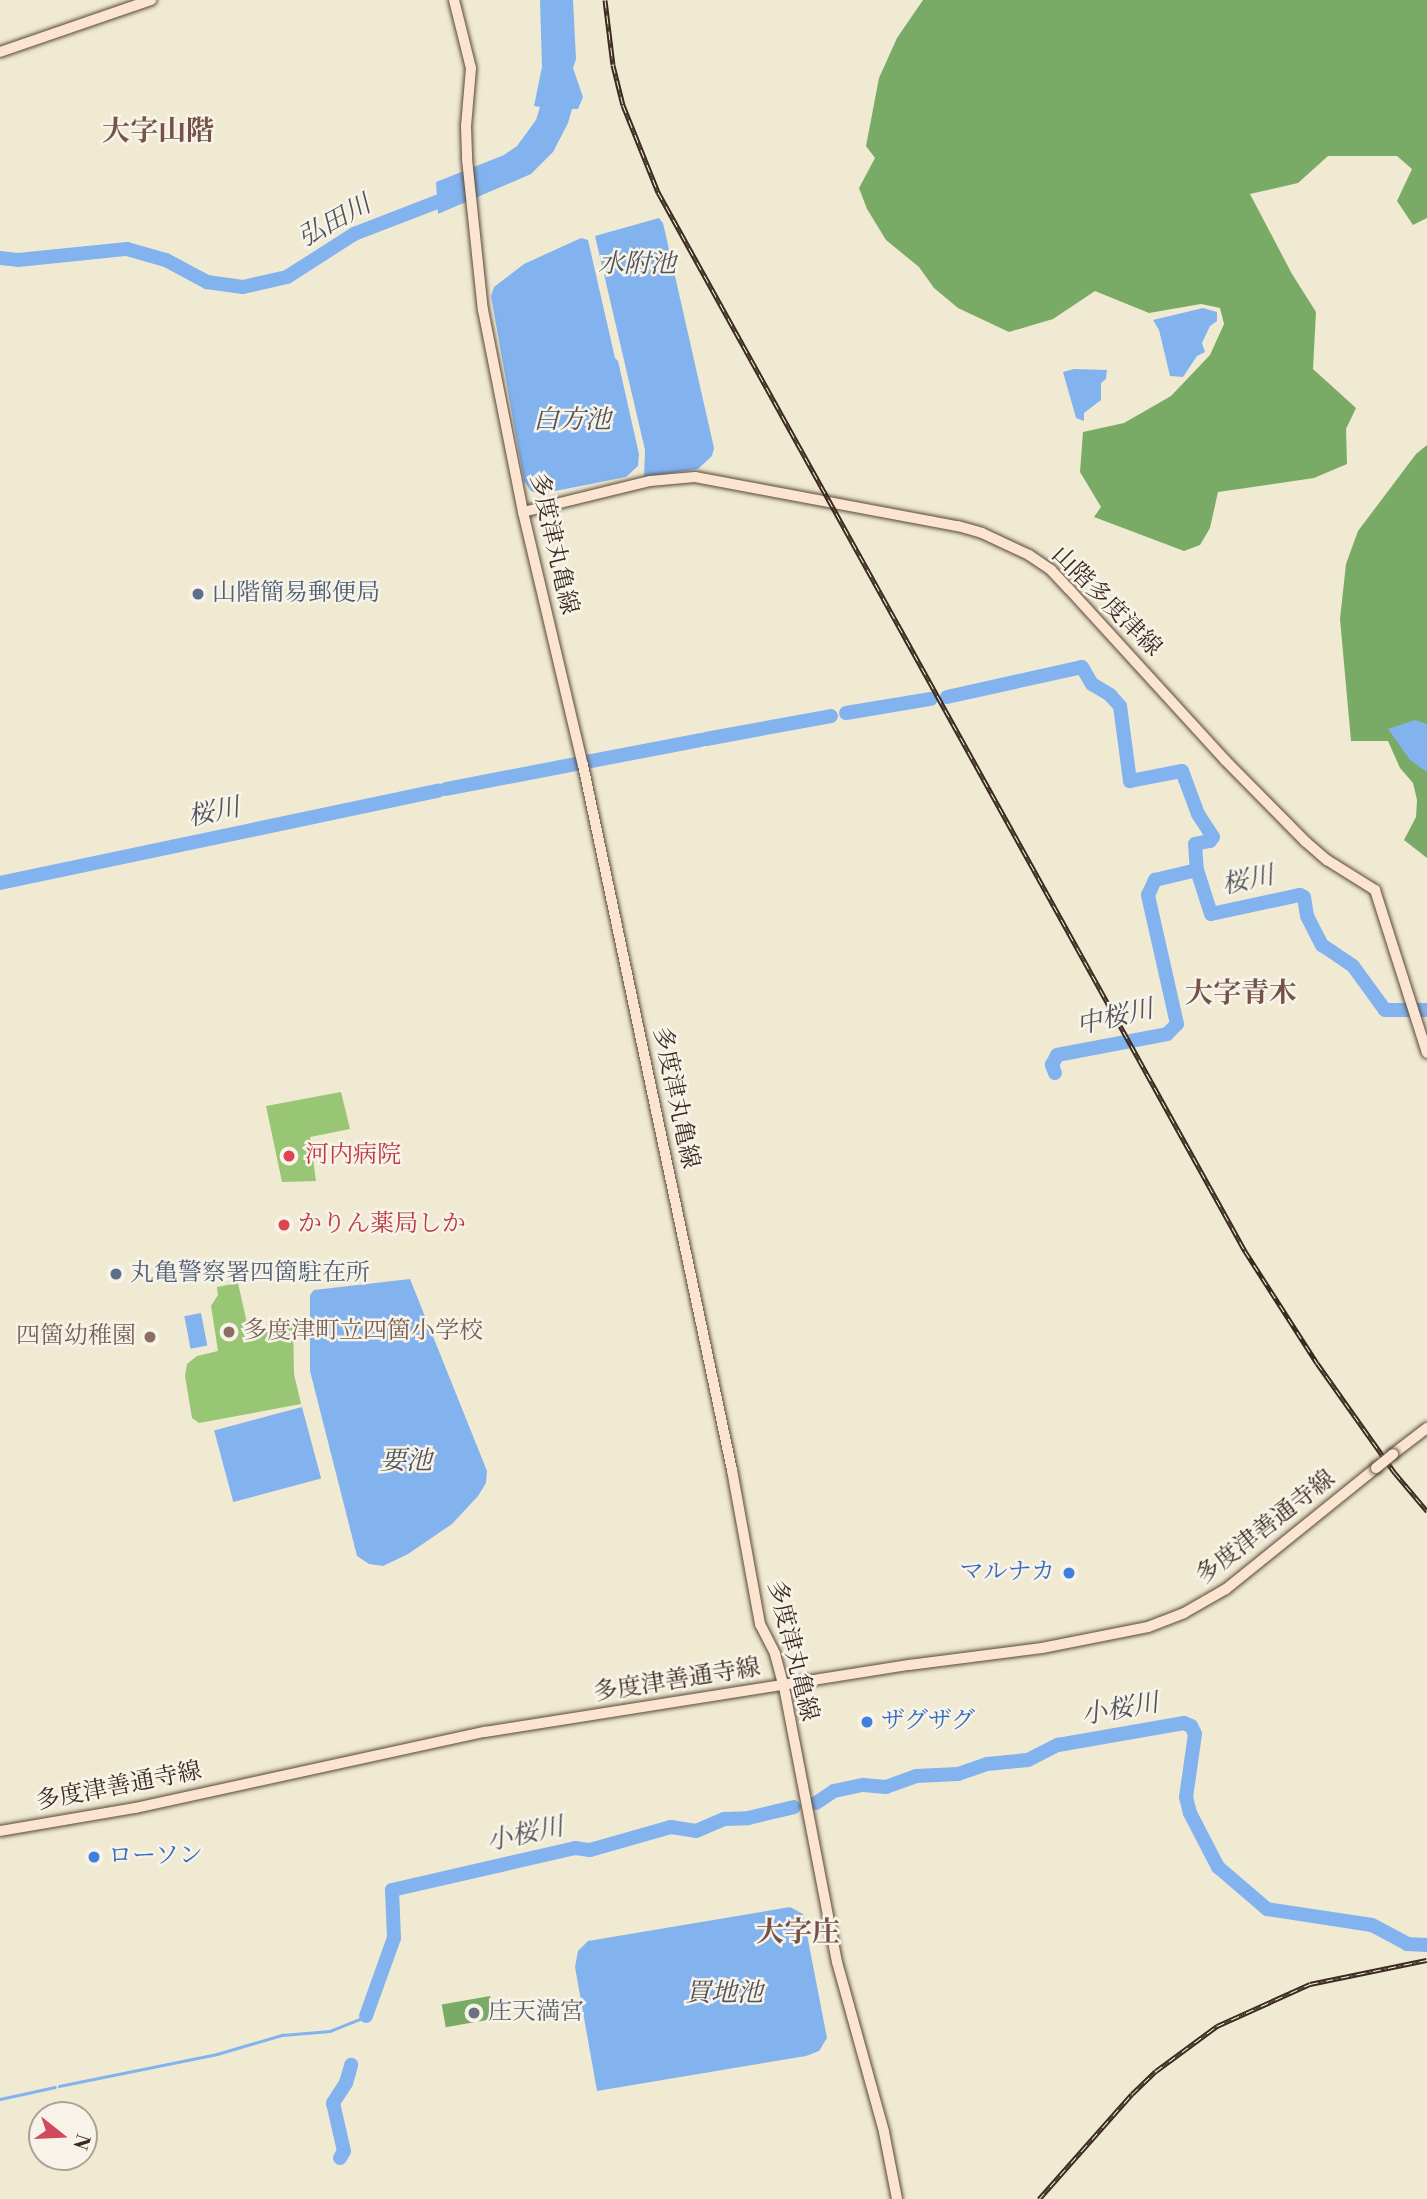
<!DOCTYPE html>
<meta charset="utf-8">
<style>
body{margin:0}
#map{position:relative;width:1427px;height:2199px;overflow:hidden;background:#f0ead3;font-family:"Libre Bodoni","Noto Serif JP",serif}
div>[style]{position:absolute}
.green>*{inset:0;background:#98c675}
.forest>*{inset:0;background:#7aab66;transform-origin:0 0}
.water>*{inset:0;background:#83b3ee;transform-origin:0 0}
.stream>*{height:2.5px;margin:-1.25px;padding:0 1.25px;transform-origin:1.25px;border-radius:1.25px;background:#83b3ee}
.river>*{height:14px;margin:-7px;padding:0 7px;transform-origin:7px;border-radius:7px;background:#83b3ee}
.roads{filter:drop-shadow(0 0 2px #564739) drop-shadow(0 0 2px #564739)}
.secondary>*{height:10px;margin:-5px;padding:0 5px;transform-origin:5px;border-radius:5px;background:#fce5d0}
.rail>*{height:5px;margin-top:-2.5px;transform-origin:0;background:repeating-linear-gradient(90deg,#f7f3e8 0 8px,#3b2a1e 0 16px);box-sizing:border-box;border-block:2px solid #3b2a1e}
.bridges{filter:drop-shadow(0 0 2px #564739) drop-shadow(0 0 2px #564739)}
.secondary-bridge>*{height:10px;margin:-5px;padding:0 5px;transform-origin:5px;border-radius:5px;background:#fce5d0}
.dots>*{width:19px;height:19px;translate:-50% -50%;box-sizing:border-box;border:4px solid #f7f3e8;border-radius:50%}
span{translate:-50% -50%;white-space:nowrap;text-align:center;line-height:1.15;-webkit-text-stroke:5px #f7f3e8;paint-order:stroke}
.street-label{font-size:24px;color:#3b2a1e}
.service-label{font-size:24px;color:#4e5e75}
.left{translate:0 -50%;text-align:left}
.health-label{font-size:24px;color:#be3a42}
.education-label{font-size:24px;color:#785e54}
.right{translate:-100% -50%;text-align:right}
.shop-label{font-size:24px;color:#366cbe}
.worship-label{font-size:24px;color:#5b616d}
.water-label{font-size:26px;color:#51535c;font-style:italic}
.quarter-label{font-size:28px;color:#755247;font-weight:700}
.north{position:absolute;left:28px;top:2101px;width:70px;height:70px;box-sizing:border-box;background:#f7f3e8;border:2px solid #aca397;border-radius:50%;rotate:108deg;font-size:19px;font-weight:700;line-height:28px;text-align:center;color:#3b2a1e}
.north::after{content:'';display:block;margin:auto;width:24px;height:32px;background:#d1495b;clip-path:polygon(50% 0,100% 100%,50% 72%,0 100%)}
</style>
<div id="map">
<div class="green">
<i style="clip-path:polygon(341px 1092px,350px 1129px,310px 1137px,316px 1181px,282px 1182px,266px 1106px)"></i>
<i style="clip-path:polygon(238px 1283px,249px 1332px,293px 1323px,294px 1374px,301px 1404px,199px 1423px,192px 1418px,185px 1376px,187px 1364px,197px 1356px,218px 1351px,211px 1306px,218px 1295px,217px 1287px)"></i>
</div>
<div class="forest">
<i style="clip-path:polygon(923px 0,1427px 0,1427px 218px,1413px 225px,1397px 201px,1412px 169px,1397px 156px,1328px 156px,1298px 183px,1250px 194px,1292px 274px,1316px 312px,1313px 369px,1356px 408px,1346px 429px,1347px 464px,1314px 478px,1218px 492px,1210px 528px,1200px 545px,1184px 551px,1094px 517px,1101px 507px,1080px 472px,1083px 432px,1124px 423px,1171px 396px,1210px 355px,1224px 324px,1220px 308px,1201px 304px,1149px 313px,1095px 291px,1053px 319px,1009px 332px,958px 308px,934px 288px,919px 267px,886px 240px,867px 209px,859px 188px,875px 158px,866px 146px,879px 78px,897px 38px)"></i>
<i style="clip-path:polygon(1427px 445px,1427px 858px,1404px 840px,1416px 817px,1417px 800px,1413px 783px,1400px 768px,1388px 741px,1351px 741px,1340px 619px,1346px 564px,1358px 531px,1416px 454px)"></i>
<i style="left:490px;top:1996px;width:23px;height:49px;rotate:80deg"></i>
</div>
<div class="water">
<i style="clip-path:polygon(540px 0,573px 0,576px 59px,573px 68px,583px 97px,578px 109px,572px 109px,568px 123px,553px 152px,531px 174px,438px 214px,436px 182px,504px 155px,517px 146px,536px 120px,540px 107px,534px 106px,542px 67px)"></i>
<i style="clip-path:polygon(659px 218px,663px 223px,714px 448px,712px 456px,698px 469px,644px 477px,645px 450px,595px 236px)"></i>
<i style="clip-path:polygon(581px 238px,588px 240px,615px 358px,618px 361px,639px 454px,638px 466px,626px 477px,540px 494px,531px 491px,524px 481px,491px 296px,494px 287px,524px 264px)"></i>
<i style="clip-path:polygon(1203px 308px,1217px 312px,1217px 321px,1210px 326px,1202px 343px,1205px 352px,1197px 356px,1183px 377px,1170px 376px,1159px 330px,1153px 320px)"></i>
<i style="clip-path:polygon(1074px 369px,1107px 370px,1106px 379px,1101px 383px,1101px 400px,1084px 413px,1084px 421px,1076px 418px,1063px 372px)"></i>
<i style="clip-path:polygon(1415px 720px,1427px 724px,1427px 772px,1410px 760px,1388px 729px)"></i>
<i style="clip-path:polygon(410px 1279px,487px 1471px,486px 1483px,478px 1496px,452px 1524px,408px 1554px,383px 1566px,369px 1564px,357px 1556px,310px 1371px,310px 1295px,314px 1290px)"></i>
<i style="left:201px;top:1313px;width:33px;height:17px;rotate:79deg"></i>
<i style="left:302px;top:1407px;width:74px;height:91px;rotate:75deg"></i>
<i style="clip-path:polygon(790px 1907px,803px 1914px,827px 2038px,819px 2051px,806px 2056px,597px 2091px,575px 1967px,578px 1951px,588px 1941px)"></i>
</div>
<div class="stream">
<i style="left:59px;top:2086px;width:161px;rotate:-11.4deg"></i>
<i style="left:217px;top:2054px;width:68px;rotate:-16.3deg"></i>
<i style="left:282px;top:2035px;width:48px;rotate:-4.8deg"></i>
<i style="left:330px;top:2031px;width:32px;rotate:-22deg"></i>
<i style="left:0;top:2099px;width:56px;rotate:-12.3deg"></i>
</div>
<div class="river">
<i style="left:0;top:258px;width:18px;rotate:6deg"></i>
<i style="left:18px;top:260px;width:110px;rotate:-5.8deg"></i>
<i style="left:127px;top:249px;width:41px;rotate:15.8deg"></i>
<i style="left:166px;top:260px;width:47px;rotate:28.2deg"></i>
<i style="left:207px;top:282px;width:36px;rotate:8deg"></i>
<i style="left:243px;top:287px;width:45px;rotate:-12.8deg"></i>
<i style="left:287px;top:277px;width:80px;rotate:-32.7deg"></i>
<i style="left:354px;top:234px;width:108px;rotate:-21.1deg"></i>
<i style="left:947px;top:697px;width:138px;rotate:-12.5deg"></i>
<i style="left:1082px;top:667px;width:20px;rotate:60deg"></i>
<i style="left:1092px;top:684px;width:21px;rotate:31deg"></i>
<i style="left:1110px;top:695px;width:15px;rotate:48deg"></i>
<i style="left:1120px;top:706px;width:76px;rotate:82.4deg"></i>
<i style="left:1130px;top:781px;width:53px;rotate:-10.9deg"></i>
<i style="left:1182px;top:771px;width:46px;rotate:69.6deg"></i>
<i style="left:1198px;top:814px;width:27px;rotate:57deg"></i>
<i style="left:1213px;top:837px;width:5px;rotate:127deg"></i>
<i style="left:1210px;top:841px;width:15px;rotate:169deg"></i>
<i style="left:1195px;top:844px;width:26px;rotate:86deg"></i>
<i style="left:1197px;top:870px;width:46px;rotate:72.3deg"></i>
<i style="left:1211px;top:914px;width:91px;rotate:-12.1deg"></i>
<i style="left:1300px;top:895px;width:4px;rotate:27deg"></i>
<i style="left:1304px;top:897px;width:19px;rotate:81deg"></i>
<i style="left:1307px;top:916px;width:33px;rotate:63deg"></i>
<i style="left:1322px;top:945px;width:37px;rotate:34deg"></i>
<i style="left:1353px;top:966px;width:54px;rotate:54deg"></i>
<i style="left:1385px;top:1010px;width:42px"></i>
<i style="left:846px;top:713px;width:86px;rotate:-9.4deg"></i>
<i style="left:706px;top:739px;width:127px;rotate:-10.4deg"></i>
<i style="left:446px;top:789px;width:259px;rotate:-10.9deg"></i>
<i style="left:0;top:883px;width:448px;rotate:-11.9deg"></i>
<i style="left:1055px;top:1073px;width:9px;rotate:-111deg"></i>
<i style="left:1052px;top:1065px;width:11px;rotate:-63deg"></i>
<i style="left:1057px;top:1055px;width:112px;rotate:-10.8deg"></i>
<i style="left:1167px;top:1034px;width:14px;rotate:-45deg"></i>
<i style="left:1177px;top:1024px;width:132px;rotate:-102.7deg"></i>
<i style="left:1148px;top:895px;width:17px;rotate:-65deg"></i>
<i style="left:1155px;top:880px;width:43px;rotate:-13.4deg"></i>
<i style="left:816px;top:1803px;width:22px;rotate:-34deg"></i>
<i style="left:834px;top:1791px;width:30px;rotate:-12deg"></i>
<i style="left:863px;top:1785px;width:23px;rotate:5deg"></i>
<i style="left:886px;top:1787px;width:32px;rotate:-20deg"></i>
<i style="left:916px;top:1776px;width:42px;rotate:-2.7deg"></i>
<i style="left:958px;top:1774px;width:31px;rotate:-19deg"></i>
<i style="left:987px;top:1764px;width:41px;rotate:-5.6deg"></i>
<i style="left:1028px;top:1760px;width:34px;rotate:-27deg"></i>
<i style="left:1058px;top:1745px;width:128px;rotate:-9.9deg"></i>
<i style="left:1184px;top:1723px;width:8px;rotate:23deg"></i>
<i style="left:1191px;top:1726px;width:9px;rotate:63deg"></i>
<i style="left:1195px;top:1734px;width:64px;rotate:98.1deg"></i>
<i style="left:1186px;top:1797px;width:16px;rotate:76deg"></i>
<i style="left:1190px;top:1813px;width:61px;rotate:62.6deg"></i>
<i style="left:1218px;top:1867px;width:65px;rotate:40.6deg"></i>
<i style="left:1267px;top:1909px;width:106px;rotate:8.7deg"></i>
<i style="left:1372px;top:1925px;width:40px;rotate:28deg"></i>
<i style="left:1407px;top:1944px;width:20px;rotate:3deg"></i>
<i style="left:366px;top:2016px;width:83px;rotate:-70.3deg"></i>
<i style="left:394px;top:1938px;width:48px;rotate:-92.4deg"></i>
<i style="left:392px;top:1890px;width:188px;rotate:-12.9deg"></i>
<i style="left:575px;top:1848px;width:15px;rotate:8deg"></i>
<i style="left:590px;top:1850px;width:84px;rotate:-15.9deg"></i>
<i style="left:671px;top:1827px;width:25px;rotate:9deg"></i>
<i style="left:696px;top:1831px;width:30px;rotate:-23deg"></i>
<i style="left:724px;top:1819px;width:24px;rotate:-2deg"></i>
<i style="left:748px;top:1818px;width:47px;rotate:-13.4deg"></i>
<i style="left:340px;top:2158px;width:8px;rotate:-60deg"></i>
<i style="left:344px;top:2151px;width:49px;rotate:-102.9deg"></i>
<i style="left:333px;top:2103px;width:24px;rotate:-57deg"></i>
<i style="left:346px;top:2083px;width:19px;rotate:-74deg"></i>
</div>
<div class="roads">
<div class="secondary">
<i style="left:454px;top:0;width:70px;rotate:76deg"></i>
<i style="left:471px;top:68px;width:58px;rotate:94.9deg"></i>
<i style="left:466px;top:126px;width:33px;rotate:88deg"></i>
<i style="left:467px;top:159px;width:152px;rotate:84deg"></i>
<i style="left:483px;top:310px;width:206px;rotate:78.8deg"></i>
<i style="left:523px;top:512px;width:260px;rotate:76.7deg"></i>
<i style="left:583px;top:765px;width:721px;rotate:78.07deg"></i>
<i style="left:732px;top:1470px;width:157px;rotate:79.7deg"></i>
<i style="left:760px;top:1624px;width:34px;rotate:63deg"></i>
<i style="left:775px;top:1654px;width:34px;rotate:75deg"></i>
<i style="left:784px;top:1687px;width:280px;rotate:79.1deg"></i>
<i style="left:837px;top:1962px;width:176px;rotate:74.5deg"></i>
<i style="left:884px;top:2132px;width:68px;rotate:79deg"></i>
<i style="left:0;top:52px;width:160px;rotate:-19deg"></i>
<i style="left:523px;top:512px;width:131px;rotate:-13.7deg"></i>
<i style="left:650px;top:481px;width:45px;rotate:-5.1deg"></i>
<i style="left:695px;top:477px;width:268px;rotate:10.6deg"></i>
<i style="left:958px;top:526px;width:25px;rotate:16deg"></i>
<i style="left:982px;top:533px;width:52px;rotate:25.1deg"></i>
<i style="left:1029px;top:555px;width:27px;rotate:34deg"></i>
<i style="left:1051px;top:570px;width:26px;rotate:47deg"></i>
<i style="left:1069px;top:589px;width:231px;rotate:47.6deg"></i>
<i style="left:1225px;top:760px;width:115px;rotate:45.4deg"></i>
<i style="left:1306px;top:842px;width:28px;rotate:41deg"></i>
<i style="left:1327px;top:860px;width:57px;rotate:32deg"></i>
<i style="left:1375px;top:890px;width:171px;rotate:72.3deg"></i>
<i style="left:1393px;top:1454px;width:43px;rotate:-37.4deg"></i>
<i style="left:0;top:1831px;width:137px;rotate:-9.7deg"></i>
<i style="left:135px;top:1808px;width:358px;rotate:-12.3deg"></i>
<i style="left:485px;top:1732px;width:429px;rotate:-9deg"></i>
<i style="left:909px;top:1665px;width:134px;rotate:-7.3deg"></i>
<i style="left:1042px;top:1648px;width:108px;rotate:-11.2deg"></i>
<i style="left:1148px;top:1627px;width:39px;rotate:-21deg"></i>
<i style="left:1184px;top:1613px;width:48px;rotate:-29.7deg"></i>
<i style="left:1226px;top:1589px;width:193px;rotate:-38.9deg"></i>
</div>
</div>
<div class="rail">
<i style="left:605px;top:0;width:65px;rotate:83deg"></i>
<i style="left:613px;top:65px;width:41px;rotate:76deg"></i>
<i style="left:623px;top:105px;width:94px;rotate:68.1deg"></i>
<i style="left:658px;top:192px;width:1211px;rotate:61deg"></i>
<i style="left:1245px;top:1251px;width:133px;rotate:57.3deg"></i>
<i style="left:1317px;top:1363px;width:135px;rotate:54.7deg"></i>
<i style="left:1395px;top:1473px;width:50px;rotate:49.9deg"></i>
<i style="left:1039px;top:2199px;width:140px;rotate:-48.5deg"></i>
<i style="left:1132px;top:2094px;width:33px;rotate:-44deg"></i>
<i style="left:1156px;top:2071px;width:76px;rotate:-36.4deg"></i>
<i style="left:1217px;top:2026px;width:102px;rotate:-24.3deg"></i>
<i style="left:1310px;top:1984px;width:119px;rotate:-11.6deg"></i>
</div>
<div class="bridges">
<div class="secondary-bridge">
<i style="left:1376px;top:1468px;width:22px;rotate:-39deg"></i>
</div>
</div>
<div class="dots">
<i style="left:198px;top:594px;background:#5c6f8a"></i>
<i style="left:289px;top:1156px;background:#e0444e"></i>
<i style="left:284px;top:1225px;background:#e0444e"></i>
<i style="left:116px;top:1274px;background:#5c6f8a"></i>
<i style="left:229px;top:1332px;background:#8d6e63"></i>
<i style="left:150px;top:1337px;background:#8d6e63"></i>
<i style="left:1069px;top:1573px;background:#3f7fe0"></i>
<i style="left:867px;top:1722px;background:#3f7fe0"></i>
<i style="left:94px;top:1857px;background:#3f7fe0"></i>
<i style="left:474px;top:2013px;background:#6b7280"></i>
</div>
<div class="street-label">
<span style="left:553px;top:544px;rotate:77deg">多度津丸亀線</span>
<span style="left:1106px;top:602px;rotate:45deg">山階多度津線</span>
<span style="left:675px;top:1098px;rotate:78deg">多度津丸亀線</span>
<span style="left:1266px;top:1528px;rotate:-38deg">多度津善通寺線</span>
<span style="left:792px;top:1651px;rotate:76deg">多度津丸亀線</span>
<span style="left:677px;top:1681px;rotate:-9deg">多度津善通寺線</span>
<span style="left:119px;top:1787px;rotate:-11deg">多度津善通寺線</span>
</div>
<div class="service-label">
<span class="left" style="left:212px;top:594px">山階簡易郵便局</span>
<span class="left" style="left:130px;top:1274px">丸亀警察署四箇駐在所</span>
</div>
<div class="health-label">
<span class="left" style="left:305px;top:1156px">河内病院</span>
<span class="left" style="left:298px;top:1225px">かりん薬局しか</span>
</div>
<div class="education-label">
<span class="left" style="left:243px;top:1332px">多度津町立四箇小学校</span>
<span class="right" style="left:136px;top:1337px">四箇幼稚園</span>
</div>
<div class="shop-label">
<span class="right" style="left:1055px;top:1573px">マルナカ</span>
<span class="left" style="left:881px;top:1722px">ザグザグ</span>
<span class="left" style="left:108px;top:1857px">ローソン</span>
</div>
<div class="worship-label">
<span class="left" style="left:488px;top:2013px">庄天満宮</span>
</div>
<div class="water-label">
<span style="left:335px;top:222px;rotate:-29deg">弘田川</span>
<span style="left:637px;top:265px">水附池</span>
<span style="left:572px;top:421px">白方池</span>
<span style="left:214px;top:813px;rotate:-12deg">桜川</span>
<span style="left:1248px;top:881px;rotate:-12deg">桜川</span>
<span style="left:1115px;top:1018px;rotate:-13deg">中桜川</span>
<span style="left:406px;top:1462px">要池</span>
<span style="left:1120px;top:1710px;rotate:-10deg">小桜川</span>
<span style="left:525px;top:1835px;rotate:-12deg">小桜川</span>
<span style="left:724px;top:1994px">買地池</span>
</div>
<div class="quarter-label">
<span style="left:158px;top:132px">大字山階</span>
<span style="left:1241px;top:994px">大字青木</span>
<span style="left:798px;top:1933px">大字庄</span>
</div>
<div class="north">N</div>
</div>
